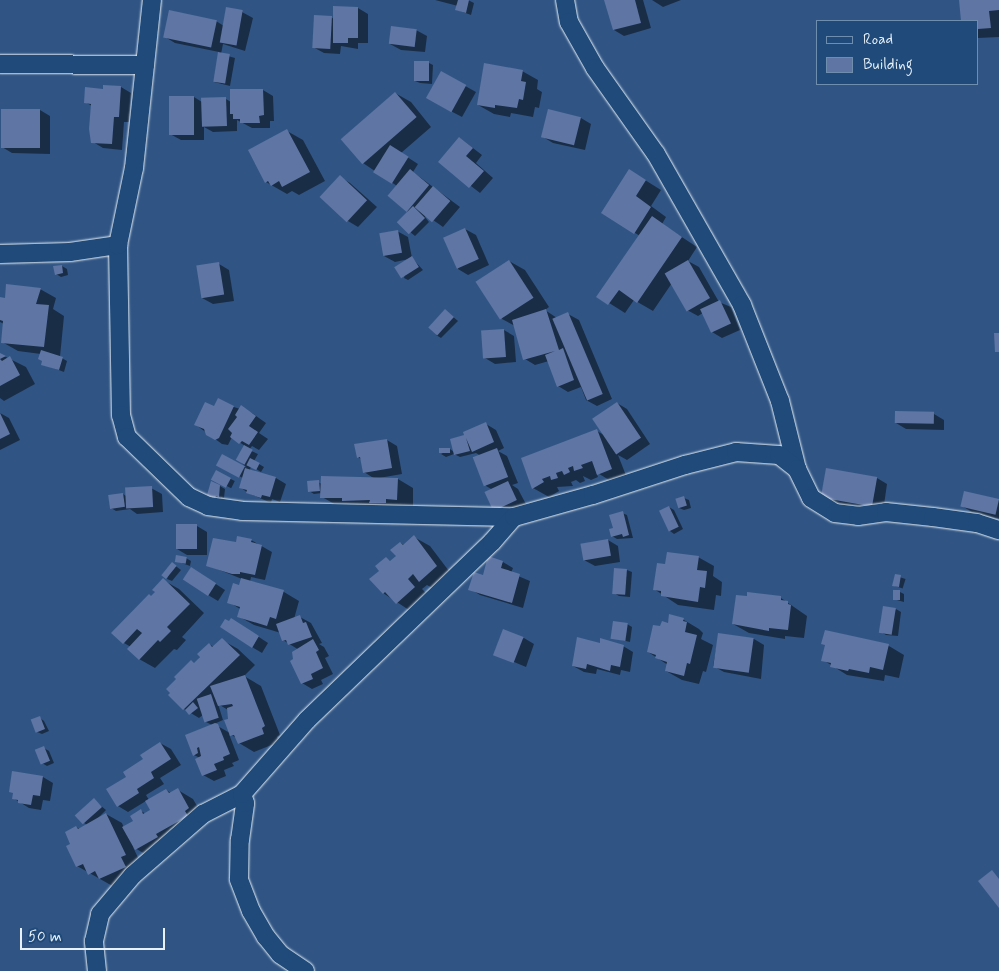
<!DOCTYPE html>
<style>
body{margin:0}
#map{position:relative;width:999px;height:971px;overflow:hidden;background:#305585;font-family:Mynerve,sans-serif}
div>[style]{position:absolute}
.shadow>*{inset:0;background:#0007;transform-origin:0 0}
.building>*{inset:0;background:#5f75a4;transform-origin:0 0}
.roads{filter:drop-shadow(0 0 1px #e8f1f8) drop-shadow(0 0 1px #e8f1f8)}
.minor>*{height:18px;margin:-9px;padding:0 9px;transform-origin:9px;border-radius:9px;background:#1f4a7a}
span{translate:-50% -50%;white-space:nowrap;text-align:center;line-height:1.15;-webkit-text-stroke:4.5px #1f4a7a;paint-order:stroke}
.legend{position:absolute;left:816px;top:20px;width:162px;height:65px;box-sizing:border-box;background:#1f4a7a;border:1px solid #6f8dac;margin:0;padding:6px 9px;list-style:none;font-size:15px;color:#e8f1f8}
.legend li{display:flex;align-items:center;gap:10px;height:25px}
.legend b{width:25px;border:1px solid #6f8dac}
.scale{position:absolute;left:20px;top:928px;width:145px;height:22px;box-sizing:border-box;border:2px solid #e8f1f8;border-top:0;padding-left:6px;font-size:15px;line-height:18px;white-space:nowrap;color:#e8f1f8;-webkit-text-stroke:4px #1f4a7a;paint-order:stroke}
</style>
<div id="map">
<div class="shadow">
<i style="clip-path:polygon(435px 0,468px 0,474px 3px,471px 15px,457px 10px,458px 6px)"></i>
<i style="clip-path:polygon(606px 0,643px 0,651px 28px,624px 36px,614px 30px)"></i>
<i style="clip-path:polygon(652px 0,681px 0,663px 7px)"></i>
<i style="clip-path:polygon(960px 0,999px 0,999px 37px,978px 38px,978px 21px,962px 21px)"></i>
<i style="clip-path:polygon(358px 8px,368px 14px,368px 43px,358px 43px,358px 49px,341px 46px,340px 54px,324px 53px,313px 47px,331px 17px,334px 19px)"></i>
<i style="clip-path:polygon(242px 12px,253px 18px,245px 51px,223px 44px,221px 54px,235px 58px,230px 86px,214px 82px,219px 52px,175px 43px,165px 37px,216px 21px,224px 26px)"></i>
<i style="clip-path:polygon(416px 30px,427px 36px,425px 52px,401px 50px,390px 44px)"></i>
<i style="clip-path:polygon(429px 63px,433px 65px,432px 84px,420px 83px,415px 81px)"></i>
<i style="clip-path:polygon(522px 71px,538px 80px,537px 89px,542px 92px,539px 108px,535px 107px,533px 117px,511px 113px,510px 117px,494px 114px,478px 105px)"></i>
<i style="clip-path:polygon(442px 73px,476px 92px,462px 117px,439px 105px)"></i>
<i style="clip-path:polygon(121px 87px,131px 93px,129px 122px,124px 122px,122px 150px,103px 148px,93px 142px,92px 106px,85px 102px,104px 90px)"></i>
<i style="clip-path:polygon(263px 90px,273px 96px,274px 121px,270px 121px,270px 128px,252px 128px,237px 120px,237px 131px,213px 132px,204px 127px,204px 140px,181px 140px,170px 134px,194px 97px,202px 102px,226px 99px,231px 102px)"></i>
<i style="clip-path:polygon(395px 93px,411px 102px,431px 127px,401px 153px,418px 164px,413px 172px,460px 207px,443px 227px,426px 215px,425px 217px,429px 222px,415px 236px,399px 223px,409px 212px,406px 211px,397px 186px,363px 163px)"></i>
<i style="clip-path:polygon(40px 110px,50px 116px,50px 154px,12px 153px,2px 147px)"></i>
<i style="clip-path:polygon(549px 111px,581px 118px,591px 124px,585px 150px,553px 143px,543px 137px)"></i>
<i style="clip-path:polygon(287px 131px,303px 140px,325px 181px,299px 195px,292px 191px,287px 194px,266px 182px)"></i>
<i style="clip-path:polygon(460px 138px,482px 155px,476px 163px,493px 178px,480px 193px,440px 162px)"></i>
<i style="clip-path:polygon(340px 177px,350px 183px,377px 207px,358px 227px,348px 221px,321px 197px)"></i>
<i style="clip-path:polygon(645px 180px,661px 190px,651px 206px,666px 217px,662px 224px,697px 247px,688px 261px,699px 267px,719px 302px,731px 307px,740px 330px,722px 338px,712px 332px,703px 313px,698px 316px,687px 310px,672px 283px,653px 311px,634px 300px,625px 313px,598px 296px,640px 236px,602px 213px)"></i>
<i style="clip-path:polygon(465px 229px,476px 235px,489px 265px,468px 275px,458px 269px)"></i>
<i style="clip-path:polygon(397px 231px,408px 237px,412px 258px,423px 270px,408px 280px,404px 278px,409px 259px,395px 262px,384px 256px)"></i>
<i style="clip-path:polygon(509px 261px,525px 270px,549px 307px,545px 310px,557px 318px,568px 314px,579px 320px,612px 399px,597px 406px,586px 400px,581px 387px,568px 392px,558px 386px,549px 361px,535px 365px,525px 359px,515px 326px,502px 319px)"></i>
<i style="clip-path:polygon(219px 264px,229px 270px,234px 301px,213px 304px,202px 298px)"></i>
<i style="clip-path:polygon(62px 266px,67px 269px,68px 275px,61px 277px,56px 274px)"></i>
<i style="clip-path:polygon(40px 289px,56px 298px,53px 309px,64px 316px,60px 357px,67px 361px,64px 372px,43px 364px,41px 354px,18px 351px,2px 342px,4px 324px,0 322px,0 299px,6px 299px)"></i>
<i style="clip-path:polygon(445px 310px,458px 321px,441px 338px,436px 335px)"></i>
<i style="clip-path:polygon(504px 330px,514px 336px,516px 362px,495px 364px,485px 358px)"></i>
<i style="clip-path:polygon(0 354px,26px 367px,35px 384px,4px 401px,0 398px)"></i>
<i style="clip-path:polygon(617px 403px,627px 409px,650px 444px,627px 460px,618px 455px,627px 478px,614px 483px,596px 472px,598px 477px,591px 480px,583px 476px,585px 481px,580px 483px,576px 480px,571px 482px,573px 486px,557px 487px,559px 491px,549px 497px,533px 488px,522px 459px,597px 431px,604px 435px)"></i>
<i style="clip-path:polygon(234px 407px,252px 413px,266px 423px,259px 433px,268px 439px,259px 450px,252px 446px,249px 450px,258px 454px,254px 461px,264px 467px,261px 472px,251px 466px,250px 470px,276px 478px,286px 484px,280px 502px,272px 499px,271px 503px,248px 493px,240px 487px,243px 478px,222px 468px,222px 456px,247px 468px,238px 459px,245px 446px,232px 437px,228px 445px,222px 444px,196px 425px,215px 408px)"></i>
<i style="clip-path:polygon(0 413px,9px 418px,20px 440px,0 450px)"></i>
<i style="clip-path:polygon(934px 414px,944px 420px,944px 430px,906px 429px,896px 423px)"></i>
<i style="clip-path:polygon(486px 424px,496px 430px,504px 448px,498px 451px,507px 456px,518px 483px,512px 485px,518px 489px,527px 506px,506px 517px,493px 490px,486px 486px,481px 456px,476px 453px,460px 457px,454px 454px,446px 457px,441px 454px,450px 449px,454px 452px,463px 436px)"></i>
<i style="clip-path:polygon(387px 440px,397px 446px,402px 474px,379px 478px,398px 479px,413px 488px,413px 508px,338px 506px,322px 497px,322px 493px,314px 494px,309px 491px,318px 482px,322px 484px,375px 479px,364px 472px,362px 460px,358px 457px)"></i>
<i style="clip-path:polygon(827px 470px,877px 478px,887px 484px,883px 512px,833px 503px,823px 497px)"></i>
<i style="left:217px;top:472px;width:20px;height:8px;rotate:27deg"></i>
<i style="clip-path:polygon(220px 486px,225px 489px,224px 498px,221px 497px,220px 500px,213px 497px)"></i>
<i style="clip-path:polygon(151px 488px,162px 494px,163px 512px,137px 514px,130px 509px,116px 511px,111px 508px,123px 494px,126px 496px)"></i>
<i style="clip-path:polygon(684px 498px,689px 500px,691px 508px,684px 510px,679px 508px)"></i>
<i style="clip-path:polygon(999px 500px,999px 519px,972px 512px,962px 506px)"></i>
<i style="clip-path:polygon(669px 507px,674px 510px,683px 529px,674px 534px,670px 531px)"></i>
<i style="clip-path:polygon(622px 513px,627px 515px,633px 538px,617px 539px,612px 536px)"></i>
<i style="clip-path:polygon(197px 526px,207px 532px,207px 555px,187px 555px,177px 549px)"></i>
<i style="clip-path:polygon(414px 537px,430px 546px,452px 575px,436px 590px,427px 585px,422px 589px,430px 597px,412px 612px,383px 593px,381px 571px,386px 558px,391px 562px,397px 556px,401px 543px,405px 546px)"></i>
<i style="clip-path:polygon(251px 540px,272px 552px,265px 580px,251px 577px,250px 582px,284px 592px,299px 601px,294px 619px,300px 617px,311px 623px,322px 643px,319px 644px,324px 647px,329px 656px,325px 658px,333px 674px,321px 680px,323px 684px,312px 689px,302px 683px,299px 650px,283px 640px,281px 633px,254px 625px,238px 616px,240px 609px,229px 602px,240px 587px,242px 579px,207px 565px,237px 543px)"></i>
<i style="clip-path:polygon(608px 540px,618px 546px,620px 562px,595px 566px,584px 560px)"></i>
<i style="clip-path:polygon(698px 557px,714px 566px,713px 576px,722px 582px,721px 596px,716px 595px,714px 610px,678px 605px,654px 589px,666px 566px)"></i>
<i style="clip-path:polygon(186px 558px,191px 561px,190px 566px,176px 561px)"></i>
<i style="clip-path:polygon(503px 562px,513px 568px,511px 573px,530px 581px,523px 608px,480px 595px,470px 589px)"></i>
<i style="clip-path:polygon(173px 564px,181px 570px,172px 581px,167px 579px)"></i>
<i style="clip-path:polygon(627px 570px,632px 572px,630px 597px,619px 596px,614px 593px)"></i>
<i style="clip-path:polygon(202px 575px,225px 590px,218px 601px,208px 595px)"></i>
<i style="left:896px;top:576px;width:10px;height:10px;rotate:17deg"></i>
<i style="clip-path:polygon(163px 580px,179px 589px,204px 613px,182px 637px,186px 640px,177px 650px,174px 649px,155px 668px,139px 659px,131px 647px,124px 643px)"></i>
<i style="clip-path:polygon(900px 592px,904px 594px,904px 602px,893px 599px)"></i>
<i style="clip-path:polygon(781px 598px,807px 616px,804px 638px,785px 636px,785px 639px,749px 633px,733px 624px)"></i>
<i style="clip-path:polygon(896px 609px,901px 612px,898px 636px,886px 635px,881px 632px)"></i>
<i style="clip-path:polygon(670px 616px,684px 620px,699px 629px,703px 633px,701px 639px,713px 645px,706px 672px,703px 671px,699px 684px,682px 680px,666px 671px,668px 665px,648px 652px,661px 628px,668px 624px)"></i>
<i style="clip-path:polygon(627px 624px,632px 627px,630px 642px,613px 638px)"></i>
<i style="clip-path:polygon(242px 626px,268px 643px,262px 653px,252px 647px)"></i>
<i style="clip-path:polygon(719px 634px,754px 639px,764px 645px,761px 679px,724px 672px,713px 666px)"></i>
<i style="clip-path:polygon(524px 638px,534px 644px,526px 667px,495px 654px)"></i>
<i style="clip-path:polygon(evenodd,222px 640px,238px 649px,255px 665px,244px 676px,261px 686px,280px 735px,277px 737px,279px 742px,254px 752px,239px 743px,237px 738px,229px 734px,239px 760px,232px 763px,234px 766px,224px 770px,226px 776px,214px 781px,203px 775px,200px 758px,194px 755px,187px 735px,212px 725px,206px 722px,204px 714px,199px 718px,184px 709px,195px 664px,209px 644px,214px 647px,222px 640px,218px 704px,228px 710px,230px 733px,214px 724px,223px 720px,218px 704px)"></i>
<i style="clip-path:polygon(601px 644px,623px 646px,633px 652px,630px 672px,621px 670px,620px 675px,597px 669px,596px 674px,584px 672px,573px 666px)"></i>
<i style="clip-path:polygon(889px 646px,904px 655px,899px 678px,885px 675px,884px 681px,847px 675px,823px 660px)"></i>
<i style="clip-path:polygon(40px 718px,44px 721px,49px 731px,42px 734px,37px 732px)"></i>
<i style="clip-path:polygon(160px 743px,171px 749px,181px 765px,160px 778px,164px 784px,146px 795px,149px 800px,166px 790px,171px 793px,178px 790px,193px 799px,204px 818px,152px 858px,133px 847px,141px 864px,116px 888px,77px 866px,72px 845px,76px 827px,80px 829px,87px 825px,83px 822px,94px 800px,106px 810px,97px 819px,106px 814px,122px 823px,124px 828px,135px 822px,141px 811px,146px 814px,151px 810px,146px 801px,128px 812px,118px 806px,128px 777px)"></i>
<i style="clip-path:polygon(44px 748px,49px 751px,54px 763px,47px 766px,42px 763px)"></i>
<i style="clip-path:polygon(43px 777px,53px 783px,50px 801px,43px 800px,41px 810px,29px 808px,13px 798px)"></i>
</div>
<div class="building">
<i style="clip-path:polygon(458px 0,469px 0,466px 13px,455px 10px)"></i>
<i style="clip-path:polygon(604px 0,635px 0,641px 23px,613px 30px)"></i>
<i style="clip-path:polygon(959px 0,999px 0,999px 10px,989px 11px,991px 28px,978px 29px,978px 21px,961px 21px)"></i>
<i style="clip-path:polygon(333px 6px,358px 7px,358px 38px,348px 38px,348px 43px,333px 43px)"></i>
<i style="left:226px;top:7px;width:17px;height:36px;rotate:10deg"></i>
<i style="left:169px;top:10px;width:49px;height:28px;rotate:12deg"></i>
<i style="left:314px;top:15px;width:18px;height:33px;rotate:3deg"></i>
<i style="left:391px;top:26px;width:26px;height:18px;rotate:7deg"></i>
<i style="left:218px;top:52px;width:12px;height:30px;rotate:9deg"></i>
<i style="left:414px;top:61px;width:15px;height:20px"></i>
<i style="clip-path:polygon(484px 63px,523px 70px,521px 81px,526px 82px,523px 100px,519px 99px,517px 108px,495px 105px,495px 108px,477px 105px)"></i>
<i style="left:441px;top:71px;width:29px;height:31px;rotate:29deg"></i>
<i style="clip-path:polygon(103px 85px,121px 86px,119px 117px,114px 117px,112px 144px,91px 143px,89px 129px,91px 104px,84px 103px,85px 87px,103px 89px)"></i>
<i style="clip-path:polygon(230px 89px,263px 89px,264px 115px,259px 116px,260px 123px,240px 123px,240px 119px,233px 119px,233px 114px,230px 114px)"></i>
<i style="left:395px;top:92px;width:33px;height:72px;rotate:49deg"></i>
<i style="left:169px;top:96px;width:25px;height:39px"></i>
<i style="left:226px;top:97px;width:29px;height:25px;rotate:88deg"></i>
<i style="left:1px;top:109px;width:39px;height:39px"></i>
<i style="left:548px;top:109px;width:34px;height:29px;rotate:14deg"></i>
<i style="clip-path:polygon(287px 129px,310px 172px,282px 187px,279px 181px,271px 186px,268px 181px,265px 183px,248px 150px)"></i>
<i style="clip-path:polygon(459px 137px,473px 148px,466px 156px,484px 171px,469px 188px,438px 162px)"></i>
<i style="left:390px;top:145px;width:22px;height:32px;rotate:32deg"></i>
<i style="left:410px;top:169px;width:25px;height:35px;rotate:40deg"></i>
<i style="clip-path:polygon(629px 169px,646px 180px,636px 196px,651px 207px,634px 234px,601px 213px)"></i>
<i style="left:340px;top:175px;width:37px;height:30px;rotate:43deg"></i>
<i style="left:433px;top:186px;width:23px;height:28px;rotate:41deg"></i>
<i style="left:413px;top:206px;width:17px;height:23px;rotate:45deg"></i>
<i style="clip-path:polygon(652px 216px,682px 237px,637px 303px,619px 290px,608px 305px,596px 297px)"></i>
<i style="left:465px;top:228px;width:34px;height:24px;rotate:66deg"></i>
<i style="left:398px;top:230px;width:23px;height:19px;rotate:80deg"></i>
<i style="left:412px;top:256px;width:13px;height:21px;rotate:58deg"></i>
<i style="left:509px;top:260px;width:45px;height:40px;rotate:57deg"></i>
<i style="left:688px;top:260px;width:44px;height:27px;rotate:60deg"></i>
<i style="left:219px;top:262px;width:33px;height:23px;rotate:81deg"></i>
<i style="clip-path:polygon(62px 265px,63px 273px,55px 275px,53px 266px)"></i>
<i style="clip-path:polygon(6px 284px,41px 288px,36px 304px,49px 305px,44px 347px,1px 343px,3px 321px,0 320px,0 297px,5px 298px)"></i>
<i style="left:720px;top:300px;width:26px;height:22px;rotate:65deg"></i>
<i style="left:445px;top:309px;width:12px;height:25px;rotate:42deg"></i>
<i style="clip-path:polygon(546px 309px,559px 350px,563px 348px,574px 380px,557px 387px,545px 355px,555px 351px,523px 360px,512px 320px)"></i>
<i style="left:568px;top:312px;width:89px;height:17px;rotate:67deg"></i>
<i style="left:504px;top:329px;width:28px;height:23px;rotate:86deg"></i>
<i style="clip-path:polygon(994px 333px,999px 333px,999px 352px,995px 352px)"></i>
<i style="clip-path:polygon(41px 350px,63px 357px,59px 370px,41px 365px,42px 361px,38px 359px)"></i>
<i style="clip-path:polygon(0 353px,6px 356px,0 359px,2px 361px,10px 356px,20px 375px,0 386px)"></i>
<i style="clip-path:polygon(218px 398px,234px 406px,219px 438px,215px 440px,206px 435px,204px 429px,194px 425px,205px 402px,214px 406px)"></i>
<i style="left:617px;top:402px;width:43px;height:30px;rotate:56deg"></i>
<i style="clip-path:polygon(241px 405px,256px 416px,249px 426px,258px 432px,249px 445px,242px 441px,239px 444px,230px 437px,232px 433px,228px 429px,237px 417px,235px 415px)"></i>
<i style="left:895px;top:411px;width:39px;height:12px;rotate:1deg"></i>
<i style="clip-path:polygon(0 413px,10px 434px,0 439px)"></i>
<i style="clip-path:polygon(486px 422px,494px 442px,472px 452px,466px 438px,470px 451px,454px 455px,450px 439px,464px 435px,463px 432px)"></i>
<i style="clip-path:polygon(597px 429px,612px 469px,597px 475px,592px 461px,581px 465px,583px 468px,574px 471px,573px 466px,568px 468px,570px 472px,564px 475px,562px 471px,556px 473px,558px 478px,551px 480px,550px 476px,542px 479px,544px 482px,532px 489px,521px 458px)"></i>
<i style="clip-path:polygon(387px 439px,392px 468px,363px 473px,360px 457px,357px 458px,354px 444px)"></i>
<i style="left:244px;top:445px;width:10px;height:17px;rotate:29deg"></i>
<i style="left:450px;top:448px;width:5px;height:11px;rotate:90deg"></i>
<i style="left:497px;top:448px;width:31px;height:26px;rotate:69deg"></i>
<i style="left:222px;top:454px;width:26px;height:13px;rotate:28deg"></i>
<i style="left:250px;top:458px;width:11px;height:8px;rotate:27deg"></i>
<i style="clip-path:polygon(245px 468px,276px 477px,270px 497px,262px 495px,261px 498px,246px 493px,247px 490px,239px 488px)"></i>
<i style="left:826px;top:468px;width:52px;height:30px;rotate:10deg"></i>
<i style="left:216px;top:470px;width:17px;height:11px;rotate:28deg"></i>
<i style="clip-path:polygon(321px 476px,398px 478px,397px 500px,386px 499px,386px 503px,369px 503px,370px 500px,342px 501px,342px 498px,320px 498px)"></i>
<i style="left:319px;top:480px;width:11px;height:12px;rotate:85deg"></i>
<i style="clip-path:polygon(211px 481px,220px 485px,219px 497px,216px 496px,215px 498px,207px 495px)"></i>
<i style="left:508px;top:481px;width:21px;height:26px;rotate:65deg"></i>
<i style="left:152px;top:486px;width:21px;height:27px;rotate:87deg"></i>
<i style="left:964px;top:491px;width:36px;height:16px;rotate:13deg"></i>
<i style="left:123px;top:493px;width:14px;height:15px;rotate:82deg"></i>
<i style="left:684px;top:496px;width:10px;height:9px;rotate:73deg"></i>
<i style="left:669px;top:506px;width:23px;height:11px;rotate:65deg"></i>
<i style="clip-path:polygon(623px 511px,629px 535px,623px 537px,622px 534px,611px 537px,609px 529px,613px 528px,609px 515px)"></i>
<i style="left:176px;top:524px;width:21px;height:25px"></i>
<i style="clip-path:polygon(414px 535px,437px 566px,419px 582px,413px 574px,408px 579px,415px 587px,396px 604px,385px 592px,383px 594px,369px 579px,379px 571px,375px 566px,386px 557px,390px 561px,396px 556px,390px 550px,400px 542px,403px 545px)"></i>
<i style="clip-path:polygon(237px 536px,252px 539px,251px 542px,262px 545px,255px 575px,240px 572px,240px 574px,232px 574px,206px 566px,213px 538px,236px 542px)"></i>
<i style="left:608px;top:539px;width:17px;height:28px;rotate:80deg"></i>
<i style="clip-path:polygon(667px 552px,699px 556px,697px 570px,707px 571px,705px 588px,700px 587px,698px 602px,661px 596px,661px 591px,653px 590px,657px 563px,665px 564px)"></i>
<i style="left:176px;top:555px;width:11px;height:7px;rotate:10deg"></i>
<i style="clip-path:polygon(488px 556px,503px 561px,501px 568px,520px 574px,512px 603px,468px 590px,474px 572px,483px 575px)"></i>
<i style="left:172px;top:562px;width:6px;height:17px;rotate:39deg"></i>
<i style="left:191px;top:567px;width:30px;height:15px;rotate:33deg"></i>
<i style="left:614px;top:568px;width:13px;height:26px;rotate:4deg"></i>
<i style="clip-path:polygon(895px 574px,901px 575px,899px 587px,892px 586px)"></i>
<i style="clip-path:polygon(163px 578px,190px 604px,167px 627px,171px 631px,160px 642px,158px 640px,139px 660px,127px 649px,142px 633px,137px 629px,123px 644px,111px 633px,149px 594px,151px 596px,155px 592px,152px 590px)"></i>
<i style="clip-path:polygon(241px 578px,284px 590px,276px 619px,270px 617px,267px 626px,237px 617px,240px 607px,227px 603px,233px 583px,239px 585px)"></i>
<i style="left:893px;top:590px;width:7px;height:10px"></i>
<i style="clip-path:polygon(747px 592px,781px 596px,781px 600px,788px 601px,788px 604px,791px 605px,788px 630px,769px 628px,769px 631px,732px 624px,736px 595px,747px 596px)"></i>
<i style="left:883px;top:606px;width:13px;height:27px;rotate:9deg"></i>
<i style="clip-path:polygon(669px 614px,684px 618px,683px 621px,687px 622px,685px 632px,697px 635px,690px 664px,687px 663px,684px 676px,665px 671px,667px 662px,655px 658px,656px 655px,647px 652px,653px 625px,660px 626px,662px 621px,668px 623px)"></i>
<i style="clip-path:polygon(300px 615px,303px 623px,306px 622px,312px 637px,288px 645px,286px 640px,282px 641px,276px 624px)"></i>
<i style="clip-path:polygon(231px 618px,259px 636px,252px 648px,220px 627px,225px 619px,229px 621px)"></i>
<i style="left:613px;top:621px;width:15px;height:18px;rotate:8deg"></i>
<i style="left:503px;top:629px;width:22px;height:28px;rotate:21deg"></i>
<i style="clip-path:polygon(825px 630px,889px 644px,883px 670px,870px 667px,869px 673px,849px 669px,848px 671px,830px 667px,831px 663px,821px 661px,825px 645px,821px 644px)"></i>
<i style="left:718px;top:633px;width:36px;height:35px;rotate:8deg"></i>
<i style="clip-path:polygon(577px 637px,600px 643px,600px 638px,624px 645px,620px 667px,611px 665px,610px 671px,587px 664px,586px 669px,572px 666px)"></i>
<i style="clip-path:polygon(222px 638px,240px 655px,183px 710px,168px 695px,170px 693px,166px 689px,176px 679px,174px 677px,191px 660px,194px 663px,200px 657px,197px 654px,209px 643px,212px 647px)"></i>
<i style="clip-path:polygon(313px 639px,319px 650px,316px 652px,323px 668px,311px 674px,313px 679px,301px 684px,290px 661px,293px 659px,292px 652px)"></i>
<i style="clip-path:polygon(245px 675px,265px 726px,262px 728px,264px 734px,238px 744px,234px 735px,230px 736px,224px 720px,228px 719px,227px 708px,233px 706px,232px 704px,218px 706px,210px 686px)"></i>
<i style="left:211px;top:694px;width:25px;height:15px;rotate:72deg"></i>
<i style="clip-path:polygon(193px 702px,198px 708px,189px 715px,185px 710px)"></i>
<i style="left:40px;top:716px;width:14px;height:10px;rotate:69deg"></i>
<i style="clip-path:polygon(215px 723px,218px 724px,230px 754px,223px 757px,224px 760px,214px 764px,217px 770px,202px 776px,195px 759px,201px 756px,199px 747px,197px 748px,198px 753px,193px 756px,185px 735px)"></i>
<i style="clip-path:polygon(160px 742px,171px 759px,151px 772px,154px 778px,137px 789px,139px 793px,117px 807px,106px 789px,126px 777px,123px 772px,143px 759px,140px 755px)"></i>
<i style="left:44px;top:746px;width:16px;height:10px;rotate:68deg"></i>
<i style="clip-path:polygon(12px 771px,43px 776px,40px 796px,33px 795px,31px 805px,18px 803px,18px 800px,12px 799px,13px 793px,9px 792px)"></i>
<i style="clip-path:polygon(178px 788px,189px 808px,185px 811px,188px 816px,156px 834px,158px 837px,135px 850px,122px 827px,133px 821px,130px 816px,141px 809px,143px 814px,150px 810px,145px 801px,166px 789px,169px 793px)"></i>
<i style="left:94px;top:798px;width:12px;height:26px;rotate:48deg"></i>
<i style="clip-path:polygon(106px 813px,126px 855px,121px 857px,126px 867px,99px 879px,95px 871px,88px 875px,83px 864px,76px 867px,66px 846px,70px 844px,65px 832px,76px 826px,78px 829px)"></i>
<i style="clip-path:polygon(992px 870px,999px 879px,999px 908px,978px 881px)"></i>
</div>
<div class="roads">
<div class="minor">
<i style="left:565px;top:0;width:22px;rotate:80deg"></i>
<i style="left:569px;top:22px;width:53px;rotate:60.5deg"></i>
<i style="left:595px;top:68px;width:105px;rotate:54.7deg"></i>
<i style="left:656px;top:154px;width:174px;rotate:60.3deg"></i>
<i style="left:742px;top:305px;width:103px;rotate:68.4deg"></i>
<i style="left:780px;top:401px;width:70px;rotate:76deg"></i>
<i style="left:0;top:64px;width:145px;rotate:0.4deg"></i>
<i style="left:118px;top:245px;width:170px;rotate:89deg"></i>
<i style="left:121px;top:415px;width:23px;rotate:75deg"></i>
<i style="left:127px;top:437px;width:86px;rotate:44.1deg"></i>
<i style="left:189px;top:497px;width:21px;rotate:25deg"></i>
<i style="left:208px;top:506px;width:34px;rotate:8deg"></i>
<i style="left:242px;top:511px;width:272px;rotate:1.3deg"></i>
<i style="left:0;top:254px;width:70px;rotate:-1.6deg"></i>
<i style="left:70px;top:252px;width:49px;rotate:-8.3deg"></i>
<i style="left:118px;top:245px;width:79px;rotate:-78.3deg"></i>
<i style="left:134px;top:168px;width:169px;rotate:-83.9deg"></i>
<i style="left:97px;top:971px;width:30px;rotate:-96deg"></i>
<i style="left:94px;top:941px;width:28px;rotate:-77deg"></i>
<i style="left:100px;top:914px;width:51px;rotate:-49.8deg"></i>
<i style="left:133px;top:875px;width:93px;rotate:-41.1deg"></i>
<i style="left:203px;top:814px;width:44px;rotate:-27.1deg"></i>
<i style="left:305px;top:971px;width:30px;rotate:-146deg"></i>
<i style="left:280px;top:954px;width:22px;rotate:-129deg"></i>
<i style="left:266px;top:937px;width:30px;rotate:-120deg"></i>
<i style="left:251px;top:911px;width:34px;rotate:-111deg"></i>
<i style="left:239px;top:879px;width:39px;rotate:-89deg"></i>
<i style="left:240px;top:840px;width:37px;rotate:-82deg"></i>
<i style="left:245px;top:803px;width:9px;rotate:-108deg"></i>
<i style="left:242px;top:794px;width:98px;rotate:-48.7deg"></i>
<i style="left:307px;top:720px;width:257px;rotate:-43.9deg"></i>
<i style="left:492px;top:542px;width:33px;rotate:-49deg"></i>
<i style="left:514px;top:517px;width:82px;rotate:-15.6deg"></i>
<i style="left:593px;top:495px;width:97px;rotate:-18.1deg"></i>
<i style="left:685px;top:465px;width:53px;rotate:-14.3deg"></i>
<i style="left:736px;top:452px;width:43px;rotate:4deg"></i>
<i style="left:779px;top:455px;width:23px;rotate:38deg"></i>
<i style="left:797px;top:469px;width:32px;rotate:64deg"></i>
<i style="left:811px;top:498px;width:28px;rotate:32deg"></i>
<i style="left:835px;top:513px;width:23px;rotate:7deg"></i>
<i style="left:858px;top:516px;width:28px;rotate:-8deg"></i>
<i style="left:886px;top:512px;width:47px;rotate:6.1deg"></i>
<i style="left:933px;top:517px;width:44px;rotate:7.8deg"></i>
<i style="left:977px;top:523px;width:23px;rotate:18deg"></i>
</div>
</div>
<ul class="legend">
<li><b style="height:6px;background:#1f4a7a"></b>Road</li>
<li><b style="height:14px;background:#5f75a4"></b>Building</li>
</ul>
<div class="scale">50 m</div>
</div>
